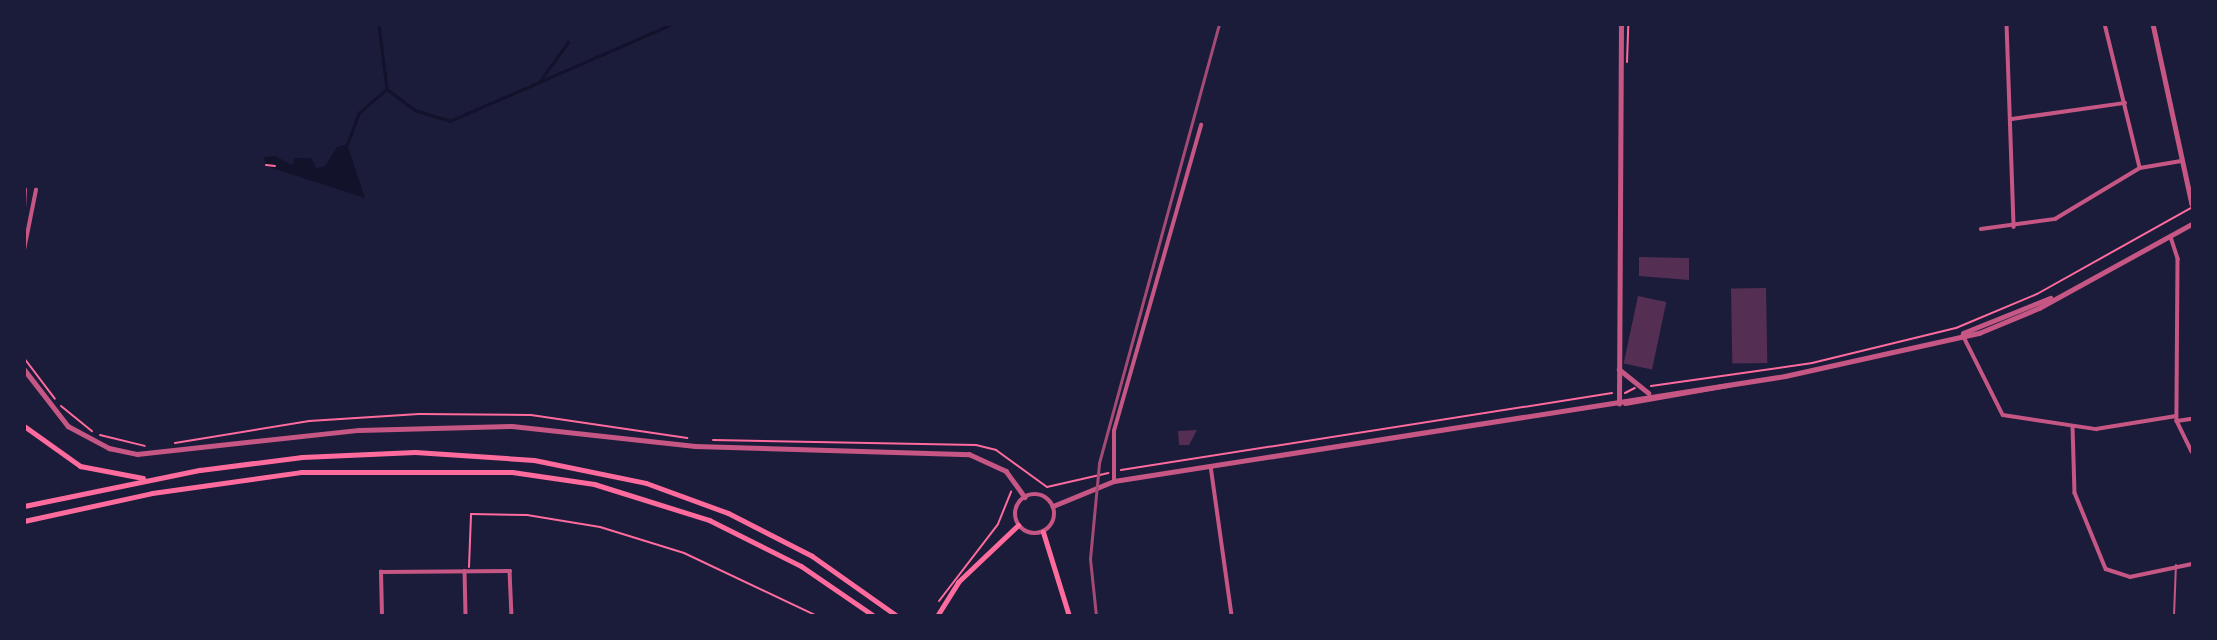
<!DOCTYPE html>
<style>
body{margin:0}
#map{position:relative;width:2217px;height:640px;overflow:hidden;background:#1b1b3a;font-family:Bitter,serif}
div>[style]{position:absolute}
.water>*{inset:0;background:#12122b}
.stream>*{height:2.5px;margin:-1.25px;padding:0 1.25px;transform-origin:1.25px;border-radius:1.25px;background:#12122b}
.building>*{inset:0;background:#542f53;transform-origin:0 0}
.path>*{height:2px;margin:-1px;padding:0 1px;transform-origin:1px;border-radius:1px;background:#ff6b9d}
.service>*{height:2px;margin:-1px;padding:0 1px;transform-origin:1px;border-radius:1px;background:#c65784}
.minor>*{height:3.5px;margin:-1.75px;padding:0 1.75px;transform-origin:1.75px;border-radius:1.75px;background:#c65784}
.tertiary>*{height:4.5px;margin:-2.25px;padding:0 2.25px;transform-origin:2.25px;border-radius:2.25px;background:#c65784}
.tertiary>.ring{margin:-2.25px;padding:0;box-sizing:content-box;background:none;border:4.5px solid #c65784;border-radius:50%}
.trunk>*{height:5px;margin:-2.5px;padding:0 2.5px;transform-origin:2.5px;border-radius:2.5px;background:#ff6b9d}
.rail>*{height:2.5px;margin:-1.25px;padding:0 1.25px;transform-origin:1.25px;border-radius:1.25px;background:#a44b75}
span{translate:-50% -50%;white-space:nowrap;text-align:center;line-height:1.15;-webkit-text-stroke:6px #1b1b3a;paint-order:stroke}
.frame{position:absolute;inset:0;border:26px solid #1b1b3a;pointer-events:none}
</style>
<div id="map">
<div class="water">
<i style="clip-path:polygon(347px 144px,365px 198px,266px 166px,264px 157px,275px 156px,292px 165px,295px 158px,311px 158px,316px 168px,325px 166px,337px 147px)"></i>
</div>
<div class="stream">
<i style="left:379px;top:24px;width:65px;rotate:83deg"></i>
<i style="left:387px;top:89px;width:35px;rotate:37deg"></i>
<i style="left:415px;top:110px;width:37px;rotate:17deg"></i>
<i style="left:450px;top:121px;width:242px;rotate:-23.6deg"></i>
<i style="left:540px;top:81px;width:48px;rotate:-54.3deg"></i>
<i style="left:347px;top:144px;width:33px;rotate:-69deg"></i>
<i style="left:359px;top:113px;width:37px;rotate:-41deg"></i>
</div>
<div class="building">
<i style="clip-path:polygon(1639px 257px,1689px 258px,1689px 280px,1639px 276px)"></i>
<i style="left:1766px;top:288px;width:75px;height:35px;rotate:89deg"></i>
<i style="left:1638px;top:296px;width:29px;height:69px;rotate:12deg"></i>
<i style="clip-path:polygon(1197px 430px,1189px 445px,1179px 445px,1178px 431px)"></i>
</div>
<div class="path">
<i style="left:1627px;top:62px;width:38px;rotate:-88deg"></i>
<i style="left:266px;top:165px;width:9px;rotate:6deg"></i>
<i style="left:24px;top:358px;width:51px;rotate:52.9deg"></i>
<i style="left:1651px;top:386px;width:163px;rotate:-8.1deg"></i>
<i style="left:1812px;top:363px;width:148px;rotate:-13.7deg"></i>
<i style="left:1956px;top:328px;width:88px;rotate:-22.8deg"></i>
<i style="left:2037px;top:294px;width:176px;rotate:-29.2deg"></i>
<i style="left:1625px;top:393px;width:11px;rotate:-27deg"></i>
<i style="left:61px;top:406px;width:40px;rotate:39deg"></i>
<i style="left:100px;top:435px;width:46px;rotate:13.7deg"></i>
<i style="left:713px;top:440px;width:263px;rotate:1.1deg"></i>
<i style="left:976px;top:445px;width:21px;rotate:14deg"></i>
<i style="left:996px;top:450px;width:63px;rotate:36deg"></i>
<i style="left:1047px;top:487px;width:63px;rotate:-12.9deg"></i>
<i style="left:175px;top:443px;width:136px;rotate:-9.3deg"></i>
<i style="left:309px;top:421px;width:110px;rotate:-3.6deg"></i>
<i style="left:419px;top:414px;width:112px;rotate:0.5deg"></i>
<i style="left:531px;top:415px;width:158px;rotate:8.4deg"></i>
<i style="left:1121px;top:470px;width:497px;rotate:-8.9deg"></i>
<i style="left:469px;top:567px;width:53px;rotate:-87.8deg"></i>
<i style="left:471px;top:514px;width:56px;rotate:1deg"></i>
<i style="left:527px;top:515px;width:74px;rotate:9.3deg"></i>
<i style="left:600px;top:527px;width:88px;rotate:17.2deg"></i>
<i style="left:684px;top:553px;width:147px;rotate:25.3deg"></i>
<i style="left:939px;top:601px;width:97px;rotate:-52.5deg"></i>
<i style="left:998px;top:524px;width:35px;rotate:-68deg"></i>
</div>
<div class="service">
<i style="left:2174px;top:616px;width:51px;rotate:-87.8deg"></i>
</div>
<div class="minor">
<i style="left:2007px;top:24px;width:203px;rotate:88deg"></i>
<i style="left:2105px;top:24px;width:148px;rotate:76.3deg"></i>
<i style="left:2012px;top:119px;width:114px;rotate:-8.1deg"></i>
<i style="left:24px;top:209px;width:19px;rotate:-87deg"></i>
<i style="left:1981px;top:229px;width:75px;rotate:-7.7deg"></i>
<i style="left:2055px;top:219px;width:99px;rotate:-31deg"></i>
<i style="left:2140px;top:168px;width:43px;rotate:-9.5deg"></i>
<i style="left:2171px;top:237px;width:23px;rotate:72deg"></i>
<i style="left:2178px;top:259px;width:162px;rotate:90.4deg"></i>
<i style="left:2177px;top:421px;width:34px;rotate:64deg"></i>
<i style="left:24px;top:250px;width:61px;rotate:-78.7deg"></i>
<i style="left:1963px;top:335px;width:89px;rotate:63.4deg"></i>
<i style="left:2003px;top:415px;width:94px;rotate:8.6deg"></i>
<i style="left:2096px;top:429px;width:81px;rotate:-9.2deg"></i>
<i style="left:2177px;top:421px;width:15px;rotate:-8deg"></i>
<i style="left:2073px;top:426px;width:67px;rotate:88.3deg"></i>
<i style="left:2075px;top:493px;width:82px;rotate:67.8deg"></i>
<i style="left:2106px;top:569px;width:25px;rotate:18deg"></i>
<i style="left:2130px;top:577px;width:63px;rotate:-11.8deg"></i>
<i style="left:1211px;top:466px;width:151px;rotate:82deg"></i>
<i style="left:1114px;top:481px;width:50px;rotate:-90deg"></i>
<i style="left:1114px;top:431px;width:318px;rotate:-74.1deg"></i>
<i style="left:465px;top:571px;width:45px;rotate:88.7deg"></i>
<i style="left:382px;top:616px;width:44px;rotate:-91.3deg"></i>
<i style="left:381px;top:572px;width:129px;rotate:-0.4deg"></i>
<i style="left:510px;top:571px;width:45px;rotate:87.5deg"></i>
</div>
<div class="tertiary">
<i style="left:2153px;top:24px;width:184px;rotate:77.8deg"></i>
<i style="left:1963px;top:333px;width:94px;rotate:-21.9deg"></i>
<i style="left:24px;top:369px;width:72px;rotate:52.3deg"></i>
<i style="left:68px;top:426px;width:47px;rotate:28.2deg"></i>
<i style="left:109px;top:448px;width:29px;rotate:12deg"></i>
<i style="left:137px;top:454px;width:223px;rotate:-6.2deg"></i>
<i style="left:359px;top:430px;width:153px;rotate:-1.5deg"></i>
<i style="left:512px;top:426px;width:184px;rotate:6.2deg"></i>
<i style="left:695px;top:446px;width:274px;rotate:1.7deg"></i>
<i style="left:969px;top:454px;width:41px;rotate:24.7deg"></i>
<i style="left:1006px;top:471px;width:32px;rotate:54deg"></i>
<i style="left:1619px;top:369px;width:38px;rotate:39deg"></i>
<i style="left:1625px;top:403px;width:105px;rotate:-9.9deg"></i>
<i style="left:1619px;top:404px;width:380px;rotate:-89.7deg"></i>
<i class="ring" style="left:1015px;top:494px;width:35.5px;height:35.5px"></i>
<i style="left:1053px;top:506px;width:66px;rotate:-22.3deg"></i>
<i style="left:1114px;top:481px;width:679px;rotate:-8.89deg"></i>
<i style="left:1785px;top:376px;width:199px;rotate:-12.5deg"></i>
<i style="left:1979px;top:333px;width:65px;rotate:-22.6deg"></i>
<i style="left:2039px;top:308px;width:175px;rotate:-28.8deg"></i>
</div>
<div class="trunk">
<i style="left:24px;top:426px;width:69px;rotate:35.5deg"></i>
<i style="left:80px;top:466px;width:64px;rotate:10.8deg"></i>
<i style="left:24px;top:506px;width:180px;rotate:-11.6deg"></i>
<i style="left:200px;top:470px;width:103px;rotate:-7.3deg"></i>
<i style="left:302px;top:457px;width:113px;rotate:-2.5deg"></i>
<i style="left:415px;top:452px;width:119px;rotate:3.8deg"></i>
<i style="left:534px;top:460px;width:114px;rotate:11.6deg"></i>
<i style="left:646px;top:483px;width:87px;rotate:20.1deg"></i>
<i style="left:728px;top:513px;width:94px;rotate:27.1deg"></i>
<i style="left:812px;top:556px;width:104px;rotate:35.2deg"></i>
<i style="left:24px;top:521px;width:131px;rotate:-12.3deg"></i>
<i style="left:152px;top:493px;width:150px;rotate:-8deg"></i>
<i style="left:301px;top:472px;width:211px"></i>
<i style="left:512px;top:472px;width:83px;rotate:8.3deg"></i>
<i style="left:594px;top:484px;width:121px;rotate:17.4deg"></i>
<i style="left:709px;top:520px;width:103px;rotate:26.6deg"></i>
<i style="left:801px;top:566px;width:88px;rotate:34.4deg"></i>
<i style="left:1043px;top:532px;width:88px;rotate:72.8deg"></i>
<i style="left:937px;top:616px;width:40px;rotate:-58deg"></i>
<i style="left:958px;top:582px;width:83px;rotate:-43.5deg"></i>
</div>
<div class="rail">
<i style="left:1096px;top:616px;width:57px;rotate:-96deg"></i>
<i style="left:1090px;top:559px;width:96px;rotate:-84.6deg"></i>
<i style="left:1099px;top:463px;width:455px;rotate:-74.7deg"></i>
</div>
<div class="frame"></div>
</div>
